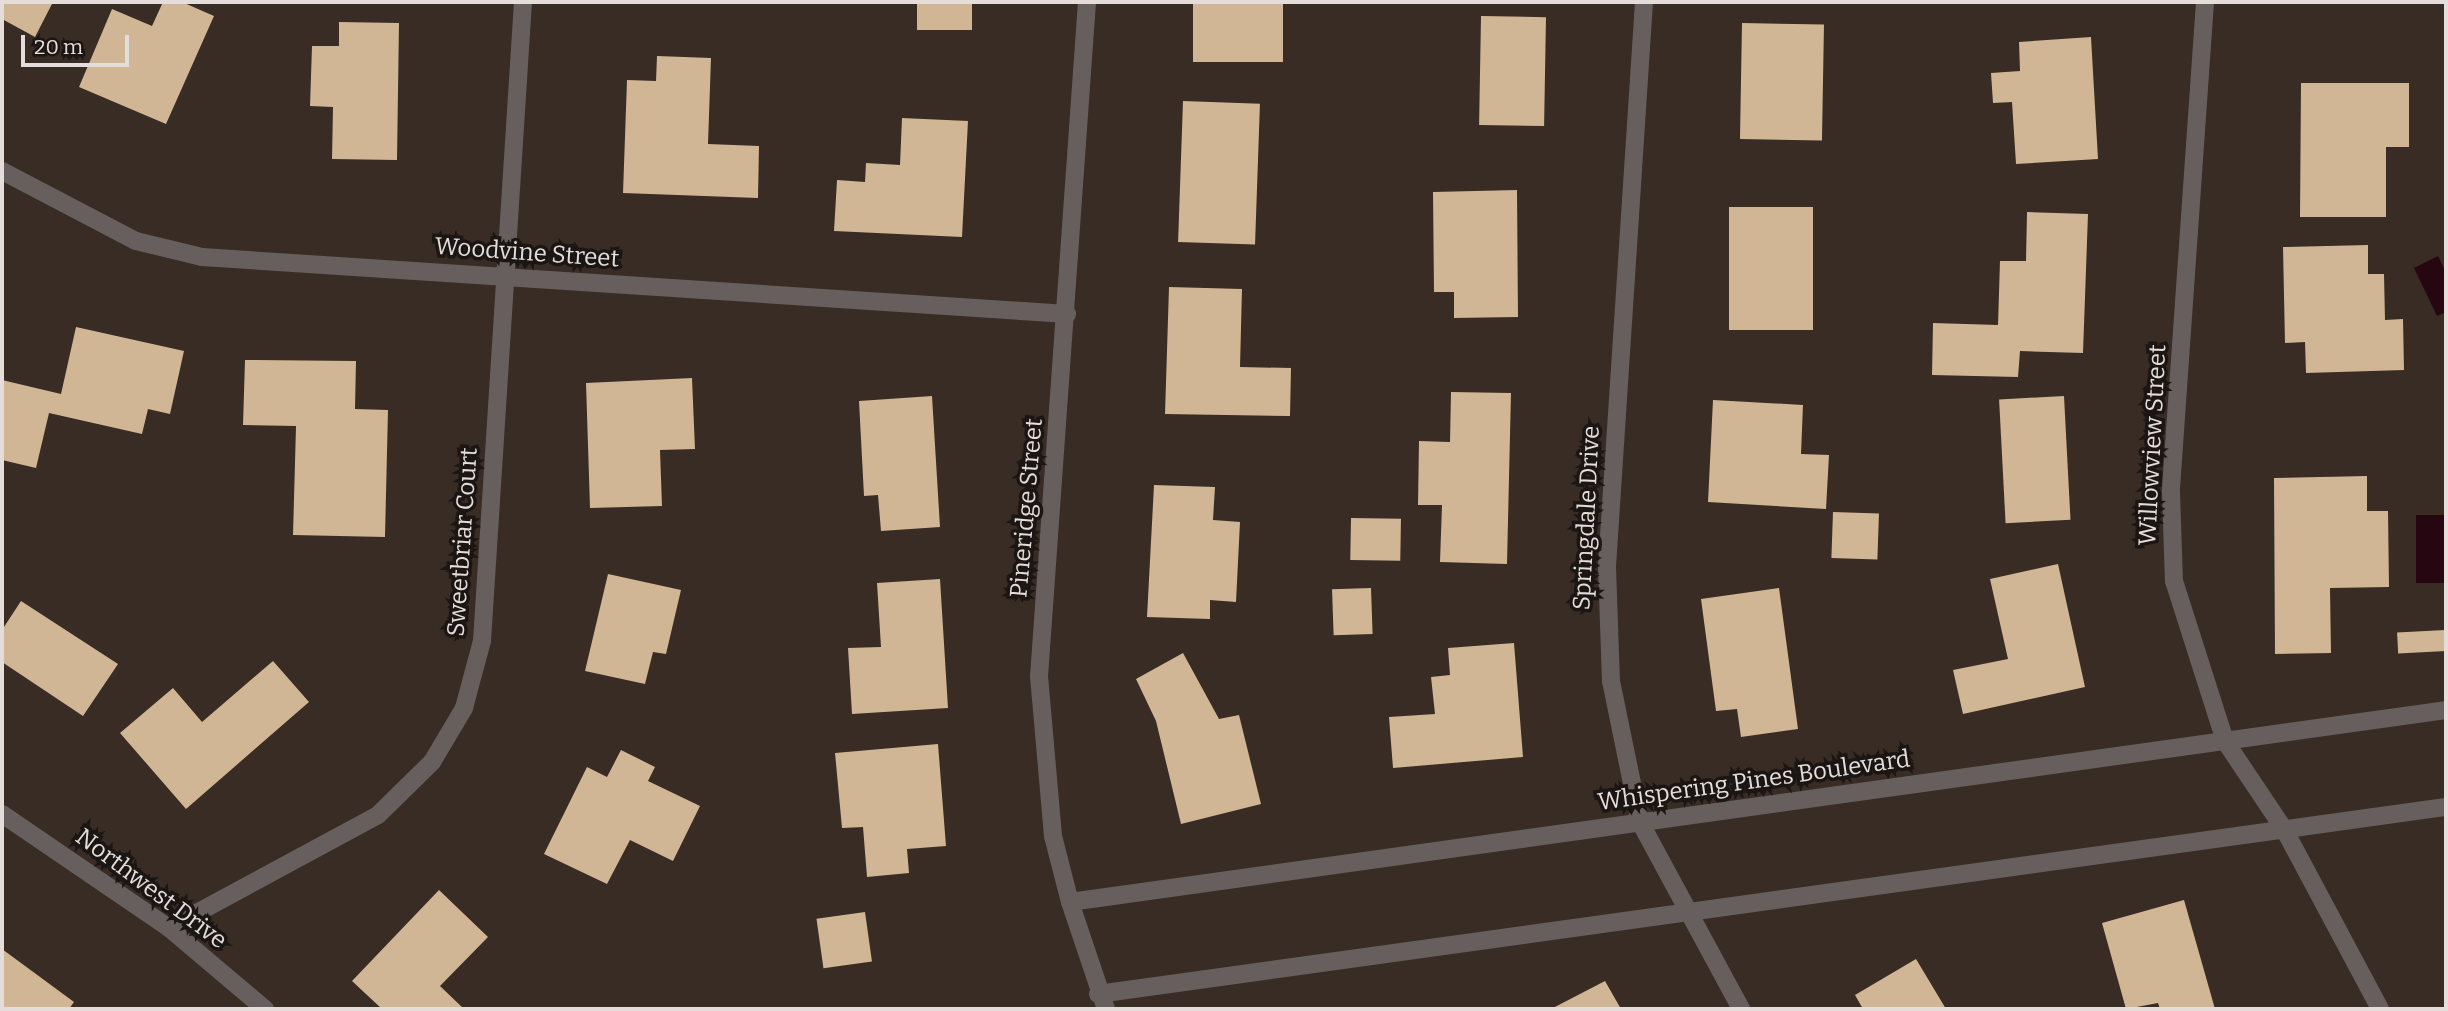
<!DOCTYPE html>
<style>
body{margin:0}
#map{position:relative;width:2448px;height:1011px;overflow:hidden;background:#382c25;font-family:Bitter,serif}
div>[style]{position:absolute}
.water>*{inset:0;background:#260711;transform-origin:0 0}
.building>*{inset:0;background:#d0b694;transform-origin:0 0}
.minor>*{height:18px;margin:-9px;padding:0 9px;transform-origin:9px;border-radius:9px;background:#675f5e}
span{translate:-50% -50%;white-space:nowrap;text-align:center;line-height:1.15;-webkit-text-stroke:7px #1b1613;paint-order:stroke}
.street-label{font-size:24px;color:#e5ddd9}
.frame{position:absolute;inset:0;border:4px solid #e5ddd9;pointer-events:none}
.scale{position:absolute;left:21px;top:35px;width:108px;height:32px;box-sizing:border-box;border:4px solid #e5ddd9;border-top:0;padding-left:9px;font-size:21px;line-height:24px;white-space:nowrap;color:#e5ddd9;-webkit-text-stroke:5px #1b1613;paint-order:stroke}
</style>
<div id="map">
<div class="water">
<i style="clip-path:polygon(2438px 256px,2446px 273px,2446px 312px,2437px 316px,2414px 268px)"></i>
<i style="left:2446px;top:515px;width:68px;height:30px;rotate:90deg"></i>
</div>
<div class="building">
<i style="clip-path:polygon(2px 2px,53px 2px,35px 37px,2px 19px)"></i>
<i style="clip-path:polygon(163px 2px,182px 2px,214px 16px,166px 124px,79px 87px,112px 9px,152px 26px)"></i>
<i style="left:917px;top:2px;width:55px;height:28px"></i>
<i style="left:1193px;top:2px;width:90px;height:60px"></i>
<i style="left:1481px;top:16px;width:65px;height:109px;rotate:1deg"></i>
<i style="clip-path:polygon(339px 22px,399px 23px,397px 160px,332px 159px,333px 107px,310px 106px,312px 46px,339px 46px)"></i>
<i style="left:1742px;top:23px;width:82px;height:116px;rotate:1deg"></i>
<i style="clip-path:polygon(2091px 37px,2098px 159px,2016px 164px,2012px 102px,1993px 103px,1991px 73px,2020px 71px,2019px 42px)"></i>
<i style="clip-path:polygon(657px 56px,711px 58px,708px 144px,759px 146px,758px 198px,623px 193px,627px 80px,656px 81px)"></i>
<i style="clip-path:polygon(2301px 83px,2409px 83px,2409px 147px,2386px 147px,2386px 217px,2300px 217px)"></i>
<i style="left:1183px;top:101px;width:77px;height:141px;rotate:2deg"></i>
<i style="clip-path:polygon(902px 118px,968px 121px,962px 237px,834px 231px,837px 180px,865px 182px,866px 163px,900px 165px)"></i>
<i style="clip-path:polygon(1517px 190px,1518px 317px,1454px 318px,1454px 292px,1434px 292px,1433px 192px)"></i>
<i style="left:1813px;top:207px;width:123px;height:84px;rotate:90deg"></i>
<i style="clip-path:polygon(2027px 212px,2088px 214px,2083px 353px,2020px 351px,2018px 377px,1932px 375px,1933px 323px,1998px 325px,2000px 261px,2026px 261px)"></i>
<i style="clip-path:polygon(2368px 245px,2368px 274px,2384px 274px,2385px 320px,2403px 319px,2404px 370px,2306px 373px,2305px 342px,2285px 343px,2283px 247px)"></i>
<i style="clip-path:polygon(1169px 287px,1242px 289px,1240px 367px,1291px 368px,1290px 416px,1165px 414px)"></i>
<i style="clip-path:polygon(76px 327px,184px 351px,170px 414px,148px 409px,142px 434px,49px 413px,36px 468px,2px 460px,2px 380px,61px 394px)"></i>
<i style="clip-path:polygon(245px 360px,356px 361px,355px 409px,388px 410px,385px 537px,293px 535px,296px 426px,243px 425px)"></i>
<i style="clip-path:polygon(692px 378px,695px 449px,660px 450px,662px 506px,590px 508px,586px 383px)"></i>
<i style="clip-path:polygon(1451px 392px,1511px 393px,1507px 564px,1440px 562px,1442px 505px,1418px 505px,1419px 441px,1450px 442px)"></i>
<i style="clip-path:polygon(932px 396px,940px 527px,881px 531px,878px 495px,864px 496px,859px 401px)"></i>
<i style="left:2064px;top:396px;width:124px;height:65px;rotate:87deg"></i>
<i style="clip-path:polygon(1713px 400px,1803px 405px,1801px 454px,1829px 455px,1826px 509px,1708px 502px)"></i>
<i style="clip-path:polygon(2367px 476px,2367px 511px,2388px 511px,2389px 587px,2330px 588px,2331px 653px,2275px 654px,2274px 478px)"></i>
<i style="clip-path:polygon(1154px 485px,1215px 487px,1213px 520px,1240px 522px,1236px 602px,1210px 600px,1210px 619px,1147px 617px)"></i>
<i style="left:1833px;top:512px;width:46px;height:46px;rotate:2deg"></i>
<i style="left:1351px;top:518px;width:50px;height:42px;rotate:1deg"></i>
<i style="clip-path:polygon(2058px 564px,2085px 687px,1963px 714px,1953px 670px,2008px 659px,1990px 579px)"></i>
<i style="clip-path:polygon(608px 574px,681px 590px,666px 654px,653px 652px,645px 684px,585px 671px)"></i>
<i style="clip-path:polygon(940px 579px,948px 708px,852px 714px,848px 648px,881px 647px,877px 583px)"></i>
<i style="left:1371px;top:588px;width:46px;height:39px;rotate:88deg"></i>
<i style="clip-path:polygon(1779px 588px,1798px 729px,1741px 737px,1737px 709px,1716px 711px,1701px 599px)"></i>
<i style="clip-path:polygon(21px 601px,118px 664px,83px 716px,2px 662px,2px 630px)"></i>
<i style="left:2445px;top:630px;width:21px;height:48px;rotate:87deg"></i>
<i style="clip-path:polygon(1514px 643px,1523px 757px,1393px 768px,1389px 717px,1435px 714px,1431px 677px,1450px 675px,1448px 648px)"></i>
<i style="clip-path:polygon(1183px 653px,1219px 719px,1239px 715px,1261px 804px,1181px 824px,1156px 721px,1136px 679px)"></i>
<i style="clip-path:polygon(273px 661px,309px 702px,186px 809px,120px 733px,173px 688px,202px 722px)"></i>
<i style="clip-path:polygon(938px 744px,946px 846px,907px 849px,909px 873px,867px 877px,863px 827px,842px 828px,835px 753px)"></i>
<i style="clip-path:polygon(621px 750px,655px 767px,648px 781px,700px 806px,673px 861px,630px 840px,607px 884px,544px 854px,587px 767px,607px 777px)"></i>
<i style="clip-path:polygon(439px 890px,488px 937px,440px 986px,464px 1009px,382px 1009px,352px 981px)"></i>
<i style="clip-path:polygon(2184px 900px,2215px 1009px,2160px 1009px,2158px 1003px,2126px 1009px,2102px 923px)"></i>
<i style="left:865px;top:912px;width:50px;height:49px;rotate:82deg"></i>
<i style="clip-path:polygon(2px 949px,74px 1002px,69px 1009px,2px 1009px)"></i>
<i style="clip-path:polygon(1916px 959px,1946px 1009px,1863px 1009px,1855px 995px)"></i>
<i style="clip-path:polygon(1605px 981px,1621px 1009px,1551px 1009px)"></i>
</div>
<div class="minor">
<i style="left:1087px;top:2px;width:676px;rotate:94.07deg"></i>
<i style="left:1039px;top:676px;width:161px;rotate:85deg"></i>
<i style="left:1053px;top:836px;width:68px;rotate:75.6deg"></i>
<i style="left:1070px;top:902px;width:113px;rotate:71.4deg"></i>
<i style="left:1644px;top:2px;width:566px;rotate:93.75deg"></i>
<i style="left:1607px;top:567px;width:114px;rotate:88deg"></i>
<i style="left:1611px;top:681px;width:144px;rotate:78.4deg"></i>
<i style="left:1640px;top:822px;width:213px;rotate:61.6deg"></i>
<i style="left:2205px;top:2px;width:491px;rotate:94deg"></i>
<i style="left:2171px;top:492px;width:89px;rotate:88.1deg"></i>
<i style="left:2174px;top:581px;width:168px;rotate:72.3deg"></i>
<i style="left:2225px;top:741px;width:106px;rotate:56.2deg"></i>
<i style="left:2284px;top:829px;width:204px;rotate:61.9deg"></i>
<i style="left:2px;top:171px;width:151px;rotate:27.6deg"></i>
<i style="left:136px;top:241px;width:68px;rotate:13.6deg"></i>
<i style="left:202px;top:257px;width:867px;rotate:3.77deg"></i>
<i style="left:2px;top:814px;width:202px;rotate:34.3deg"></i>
<i style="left:169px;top:928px;width:126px;rotate:40.2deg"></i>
<i style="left:1070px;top:902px;width:1389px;rotate:-7.94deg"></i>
<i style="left:169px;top:928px;width:238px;rotate:-28.4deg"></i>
<i style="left:378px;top:815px;width:76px;rotate:-44.5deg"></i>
<i style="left:432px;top:762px;width:63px;rotate:-59.3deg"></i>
<i style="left:464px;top:708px;width:69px;rotate:-75deg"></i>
<i style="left:482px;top:641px;width:640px;rotate:-86.33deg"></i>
<i style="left:1098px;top:994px;width:1361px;rotate:-7.9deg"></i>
</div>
<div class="street-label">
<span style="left:527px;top:253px;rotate:4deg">Woodvine Street</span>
<span style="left:2153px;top:445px;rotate:-87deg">Willowview Street</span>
<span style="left:1027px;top:508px;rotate:-85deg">Pineridge Street</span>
<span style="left:1587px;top:518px;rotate:-87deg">Springdale Drive</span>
<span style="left:463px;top:542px;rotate:-86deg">Sweetbriar Court</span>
<span style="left:1754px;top:781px;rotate:-8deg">Whispering Pines Boulevard</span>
<span style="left:151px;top:889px;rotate:37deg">Northwest Drive</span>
</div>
<div class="frame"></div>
<div class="scale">20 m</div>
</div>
